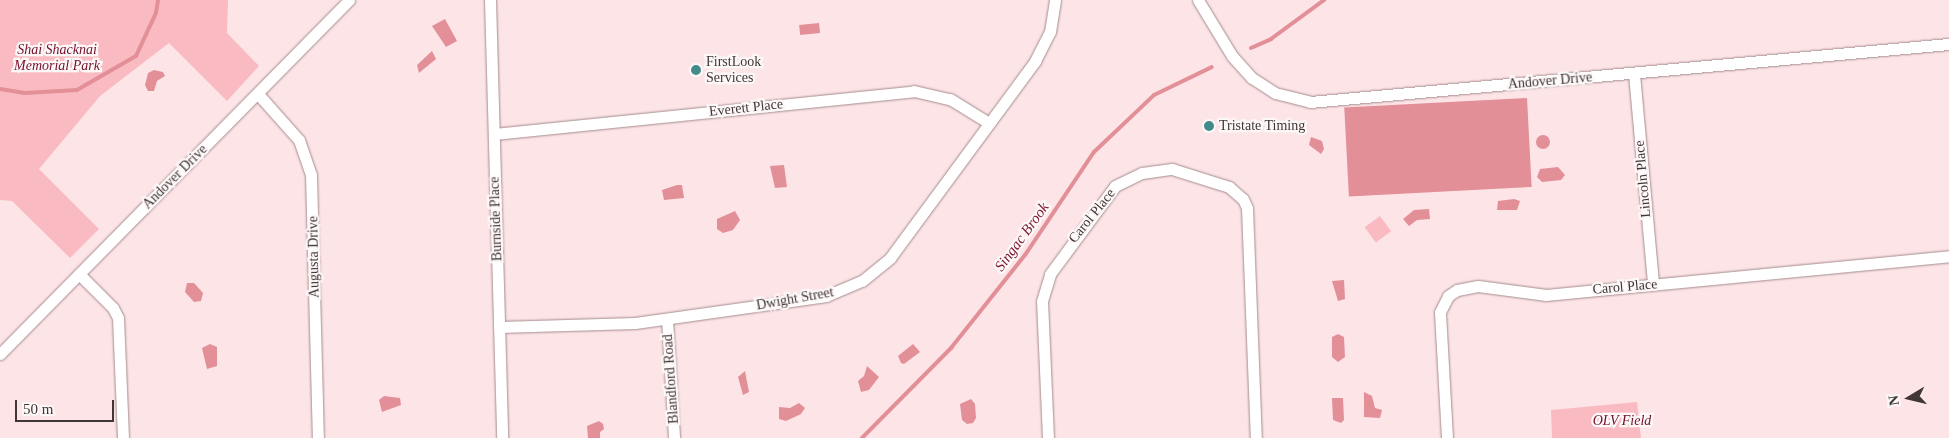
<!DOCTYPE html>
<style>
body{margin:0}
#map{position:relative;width:1949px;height:438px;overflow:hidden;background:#fde5e7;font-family:"Times New Roman",serif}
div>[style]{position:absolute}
.green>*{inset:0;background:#f9bbc1;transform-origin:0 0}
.water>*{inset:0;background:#e38f98;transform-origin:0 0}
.round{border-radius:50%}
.stream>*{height:4px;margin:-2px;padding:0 2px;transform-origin:2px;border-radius:2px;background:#e38f98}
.roads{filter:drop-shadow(0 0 1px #a58b8d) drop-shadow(0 0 1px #a58b8d)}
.street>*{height:11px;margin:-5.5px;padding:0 5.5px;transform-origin:5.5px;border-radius:5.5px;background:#fff}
.dots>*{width:14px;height:14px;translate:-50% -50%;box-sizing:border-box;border:2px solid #fdf8f8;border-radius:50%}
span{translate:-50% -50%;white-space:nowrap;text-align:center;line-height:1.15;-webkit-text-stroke:4.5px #fdf8f8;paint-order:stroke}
.park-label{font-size:14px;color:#730f2a;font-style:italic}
.poi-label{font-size:14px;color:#413636}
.left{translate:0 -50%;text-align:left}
.street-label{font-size:14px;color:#413636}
.water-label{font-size:15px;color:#801d34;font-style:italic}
.north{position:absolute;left:1884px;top:373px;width:50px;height:50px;-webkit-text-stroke:4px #fdf8f8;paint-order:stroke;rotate:261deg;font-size:14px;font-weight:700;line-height:20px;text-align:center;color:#413636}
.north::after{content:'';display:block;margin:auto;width:18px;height:22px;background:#413636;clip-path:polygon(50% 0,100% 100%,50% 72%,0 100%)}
.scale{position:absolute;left:15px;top:400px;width:99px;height:22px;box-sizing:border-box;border:2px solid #413636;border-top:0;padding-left:6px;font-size:15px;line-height:18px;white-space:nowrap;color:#413636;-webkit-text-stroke:4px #fdf8f8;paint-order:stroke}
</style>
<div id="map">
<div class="green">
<i style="clip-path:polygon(0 0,228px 0,227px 33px,259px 66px,227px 101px,169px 43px,100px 96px,39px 169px,99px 229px,70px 258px,12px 201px,0 200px)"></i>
<i style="left:1380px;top:216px;width:19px;height:19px;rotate:54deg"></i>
<i style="clip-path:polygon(1637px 402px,1641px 438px,1552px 438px,1551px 410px)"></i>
</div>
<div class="water">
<i style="clip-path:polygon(445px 19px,457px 41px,446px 47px,432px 26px)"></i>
<i style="left:819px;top:23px;width:10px;height:20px;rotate:84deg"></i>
<i style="clip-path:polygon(432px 51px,436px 59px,419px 73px,417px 65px)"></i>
<i style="clip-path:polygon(154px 70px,163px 72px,165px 76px,157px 81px,154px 91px,148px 91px,145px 85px,148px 73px)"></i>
<i style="left:1527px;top:98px;width:89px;height:183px;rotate:87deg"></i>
<i class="round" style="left:1536px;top:135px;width:14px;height:14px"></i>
<i style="clip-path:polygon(1311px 137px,1322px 141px,1324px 149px,1321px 154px,1309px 145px)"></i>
<i style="clip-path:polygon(784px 165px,787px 187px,775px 188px,770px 166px)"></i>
<i style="clip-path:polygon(1558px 167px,1565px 175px,1561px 180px,1542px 182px,1537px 177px,1540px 169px)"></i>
<i style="clip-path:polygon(677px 185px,682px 185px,684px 198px,664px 200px,662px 190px)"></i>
<i style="clip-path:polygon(1514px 199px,1520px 201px,1517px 210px,1497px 210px,1498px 201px)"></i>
<i style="clip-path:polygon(1429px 209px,1430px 219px,1417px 220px,1409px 226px,1403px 219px,1414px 210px)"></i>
<i style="clip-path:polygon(735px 211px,740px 220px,733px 230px,723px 233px,717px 229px,717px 219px)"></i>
<i style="clip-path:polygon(1344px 280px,1345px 299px,1338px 301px,1332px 281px)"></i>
<i style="clip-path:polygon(187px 283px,194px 283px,203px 293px,201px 301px,194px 302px,185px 292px)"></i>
<i style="clip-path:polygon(1338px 334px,1344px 337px,1345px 357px,1338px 362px,1332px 357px,1332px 337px)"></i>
<i style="clip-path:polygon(210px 344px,217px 347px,217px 366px,207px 369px,202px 348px)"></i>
<i style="clip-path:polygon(913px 344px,920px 352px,904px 364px,901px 363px,898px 356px)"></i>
<i style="clip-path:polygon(867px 366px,879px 377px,869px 390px,861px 392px,858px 381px,864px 376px)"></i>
<i style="clip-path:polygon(745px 371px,749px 392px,743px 395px,738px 377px)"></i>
<i style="clip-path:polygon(1364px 392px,1372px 396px,1375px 408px,1382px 410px,1380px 418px,1364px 417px)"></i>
<i style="clip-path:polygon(384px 396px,400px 398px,401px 405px,382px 412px,379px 400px)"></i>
<i style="clip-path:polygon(1332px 398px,1343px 398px,1344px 420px,1341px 423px,1333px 420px)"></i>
<i style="clip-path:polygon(971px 399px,975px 404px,976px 418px,973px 423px,967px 424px,962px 420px,960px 404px)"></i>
<i style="clip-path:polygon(799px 403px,805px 408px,801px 414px,786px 421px,779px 419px,779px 407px,790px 408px)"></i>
<i style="clip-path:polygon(599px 421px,603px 424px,604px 429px,600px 432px,600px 438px,588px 438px,587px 426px)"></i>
</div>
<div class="stream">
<i style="left:1251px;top:48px;width:22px;rotate:-24deg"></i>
<i style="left:1271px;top:39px;width:66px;rotate:-36.3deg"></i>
<i style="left:0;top:89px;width:25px;rotate:9deg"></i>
<i style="left:25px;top:93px;width:52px;rotate:-3.3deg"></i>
<i style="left:77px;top:90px;width:68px;rotate:-30deg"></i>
<i style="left:136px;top:56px;width:47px;rotate:-65.1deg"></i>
<i style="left:156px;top:13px;width:13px;rotate:-81deg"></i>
<i style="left:862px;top:438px;width:127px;rotate:-45.3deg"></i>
<i style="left:951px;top:348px;width:119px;rotate:-51.5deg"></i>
<i style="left:1025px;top:255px;width:124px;rotate:-56.2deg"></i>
<i style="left:1094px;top:152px;width:83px;rotate:-43.5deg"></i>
<i style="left:1154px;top:95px;width:64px;rotate:-25.8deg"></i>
</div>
<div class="roads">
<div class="street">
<i style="left:490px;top:0;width:438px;rotate:88.4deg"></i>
<i style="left:1198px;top:0;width:66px;rotate:58.7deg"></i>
<i style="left:1232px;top:56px;width:30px;rotate:48deg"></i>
<i style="left:1252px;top:78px;width:27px;rotate:33deg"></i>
<i style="left:1275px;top:93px;width:36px;rotate:14deg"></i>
<i style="left:1310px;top:102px;width:642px;rotate:-5.19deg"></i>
<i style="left:1634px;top:74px;width:211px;rotate:84.8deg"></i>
<i style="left:258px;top:94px;width:62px;rotate:48.3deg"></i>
<i style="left:299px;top:140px;width:37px;rotate:71deg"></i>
<i style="left:311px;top:175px;width:263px;rotate:88.5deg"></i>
<i style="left:494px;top:134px;width:422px;rotate:-5.8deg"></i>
<i style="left:914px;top:91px;width:37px;rotate:13deg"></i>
<i style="left:950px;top:99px;width:46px;rotate:31.6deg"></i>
<i style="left:79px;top:274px;width:48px;rotate:45deg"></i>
<i style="left:113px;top:308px;width:11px;rotate:63deg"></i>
<i style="left:118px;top:318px;width:120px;rotate:87.6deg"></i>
<i style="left:667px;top:319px;width:119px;rotate:86.6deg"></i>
<i style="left:499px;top:327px;width:136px;rotate:-1.7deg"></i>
<i style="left:635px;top:323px;width:193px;rotate:-8deg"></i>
<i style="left:826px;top:296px;width:39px;rotate:-23deg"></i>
<i style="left:862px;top:281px;width:36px;rotate:-39deg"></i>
<i style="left:890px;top:258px;width:245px;rotate:-53.6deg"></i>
<i style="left:1035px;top:61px;width:33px;rotate:-63deg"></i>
<i style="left:1050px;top:32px;width:32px;rotate:-81deg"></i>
<i style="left:0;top:354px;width:497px;rotate:-45.4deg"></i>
<i style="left:1048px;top:438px;width:137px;rotate:-92.5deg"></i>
<i style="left:1042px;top:301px;width:28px;rotate:-73deg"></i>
<i style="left:1050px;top:274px;width:109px;rotate:-53.5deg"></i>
<i style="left:1115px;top:186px;width:30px;rotate:-26deg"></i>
<i style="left:1142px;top:173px;width:30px;rotate:-8deg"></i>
<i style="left:1172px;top:169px;width:60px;rotate:17.5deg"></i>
<i style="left:1229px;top:187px;width:18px;rotate:41deg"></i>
<i style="left:1243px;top:199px;width:10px;rotate:66deg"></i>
<i style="left:1247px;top:208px;width:230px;rotate:87.8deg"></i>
<i style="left:1447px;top:438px;width:126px;rotate:-93.2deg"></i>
<i style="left:1440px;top:312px;width:18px;rotate:-63deg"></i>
<i style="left:1448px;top:296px;width:11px;rotate:-34deg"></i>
<i style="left:1457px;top:290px;width:21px;rotate:-11deg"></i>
<i style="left:1478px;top:286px;width:69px;rotate:7.5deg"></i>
<i style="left:1546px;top:295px;width:405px;rotate:-5.5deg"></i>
</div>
</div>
<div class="dots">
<i style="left:696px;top:70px;background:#438b89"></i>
<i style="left:1209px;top:126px;background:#438b89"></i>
</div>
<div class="park-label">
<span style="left:57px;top:58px">Shai Shacknai<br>Memorial Park</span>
<span style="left:1622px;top:421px">OLV Field</span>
</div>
<div class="poi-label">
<span class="left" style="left:706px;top:70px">FirstLook<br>Services</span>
<span class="left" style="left:1219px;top:126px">Tristate Timing</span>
</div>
<div class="street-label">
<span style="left:1550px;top:81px;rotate:-5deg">Andover Drive</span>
<span style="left:746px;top:108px;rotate:-6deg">Everett Place</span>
<span style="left:175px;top:177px;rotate:-45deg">Andover Drive</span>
<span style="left:1643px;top:179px;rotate:-95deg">Lincoln Place</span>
<span style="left:1092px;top:216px;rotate:-51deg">Carol Place</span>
<span style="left:496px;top:219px;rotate:-92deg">Burnside Place</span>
<span style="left:314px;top:257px;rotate:-91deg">Augusta Drive</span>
<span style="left:1625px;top:287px;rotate:-5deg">Carol Place</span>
<span style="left:795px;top:299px;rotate:-10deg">Dwight Street</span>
<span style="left:671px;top:379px;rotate:-94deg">Blandford Road</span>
</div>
<div class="water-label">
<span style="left:1022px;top:237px;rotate:-54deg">Singac Brook</span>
</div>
<div class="north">N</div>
<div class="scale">50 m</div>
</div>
